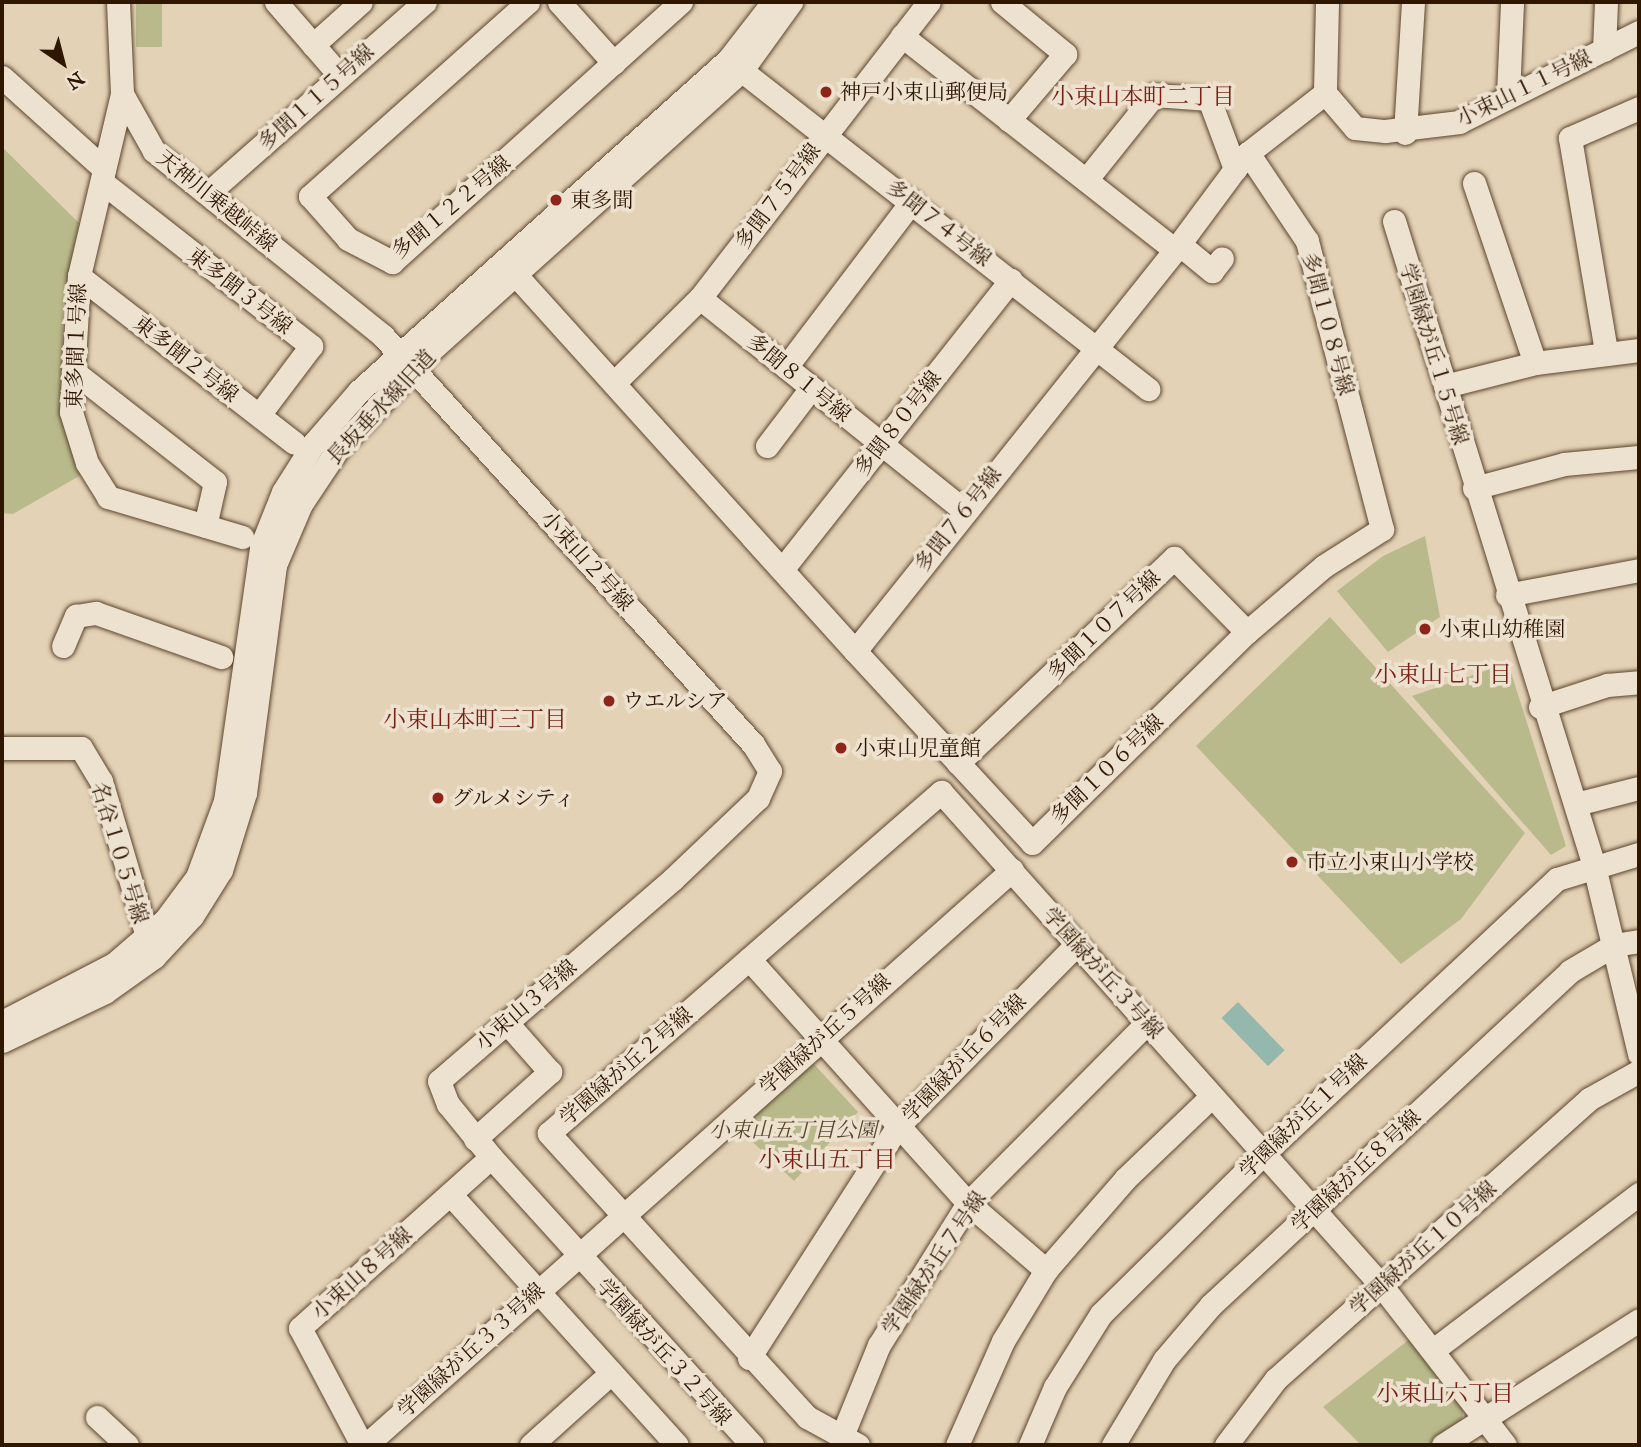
<!DOCTYPE html>
<meta charset="utf-8">
<style>
body{margin:0}
#map{position:relative;width:1641px;height:1447px;overflow:hidden;background:#e4d2b6;font-family:"IM FELL Great Primer","Noto Serif JP",serif}
div>[style]{position:absolute}
.green>*{inset:0;background:#b9ba8b;transform-origin:0 0}
.water>*{inset:0;background:#95b8ae;transform-origin:0 0}
.roads{filter:drop-shadow(0 0 2px #5c452e) drop-shadow(0 0 2px #5c452e)}
.minor>*{height:23px;margin:-11.5px;padding:0 11.5px;transform-origin:11.5px;border-radius:11.5px;background:#ede2d0}
.dots>*{width:19px;height:19px;translate:-50% -50%;box-sizing:border-box;border:4px solid #ede2d0;border-radius:50%}
span{translate:-50% -50%;white-space:nowrap;text-align:center;line-height:1.15;-webkit-text-stroke:7px #ede2d0;paint-order:stroke}
.street-label{font-size:21px;color:#2f1600}
.poi-label{font-size:21px;color:#2f1600}
.left{translate:0 -50%;text-align:left}
.park-label{font-size:21px;color:#58472a;font-style:italic}
.neighbourhood-label{font-size:23px;color:#7a1f14}
.frame{position:absolute;inset:0;border:4px solid #2f1600;pointer-events:none}
.north{position:absolute;left:28px;top:28px;width:70px;height:70px;-webkit-text-stroke:5px #ede2d0;paint-order:stroke;rotate:145deg;font-size:19px;font-weight:700;line-height:28px;text-align:center;color:#2f1600}
.north::after{content:'';display:block;margin:auto;width:24px;height:32px;background:#2f1600;clip-path:polygon(50% 0,100% 100%,50% 72%,0 100%)}
</style>
<div id="map">
<div class="green">
<i style="left:136px;top:2px;width:26px;height:45px"></i>
<i style="clip-path:polygon(2px 147px,79px 223px,63px 299px,61px 409px,81px 475px,13px 514px,2px 513px)"></i>
<i style="clip-path:polygon(1425px 536px,1440px 617px,1388px 652px,1337px 591px,1383px 556px)"></i>
<i style="clip-path:polygon(1330px 617px,1525px 833px,1461px 919px,1401px 964px,1196px 746px)"></i>
<i style="clip-path:polygon(1508px 663px,1566px 846px,1551px 855px,1412px 696px)"></i>
<i style="clip-path:polygon(813px 1063px,858px 1112px,794px 1181px,740px 1130px)"></i>
<i style="clip-path:polygon(1411px 1338px,1464px 1404px,1461px 1424px,1430px 1445px,1361px 1445px,1323px 1407px)"></i>
</div>
<div class="water">
<i style="left:1238px;top:1002px;width:67px;height:23px;rotate:46deg"></i>
</div>
<div class="roads">
<div class="minor">
<i style="left:118px;top:2px;width:92px;rotate:87.5deg"></i>
<i style="left:122px;top:94px;width:65px;rotate:60.7deg"></i>
<i style="left:154px;top:151px;width:294px;rotate:38.9deg"></i>
<i style="left:383px;top:336px;width:551px;rotate:47.8deg"></i>
<i style="left:753px;top:744px;width:32px;rotate:58deg"></i>
<i style="left:770px;top:771px;width:30px;rotate:114deg"></i>
<i style="left:758px;top:798px;width:117px;rotate:136.4deg"></i>
<i style="left:673px;top:879px;width:309px;rotate:139.2deg"></i>
<i style="left:439px;top:1081px;width:25px;rotate:69deg"></i>
<i style="left:448px;top:1104px;width:68px;rotate:50.9deg"></i>
<i style="left:491px;top:1157px;width:389px;rotate:47.8deg"></i>
<i style="left:276px;top:2px;width:98px;rotate:49.1deg"></i>
<i style="left:528px;top:2px;width:292px;rotate:138.3deg"></i>
<i style="left:310px;top:196px;width:57px;rotate:48.5deg"></i>
<i style="left:348px;top:239px;width:50px;rotate:27.6deg"></i>
<i style="left:392px;top:262px;width:389px;rotate:-42deg"></i>
<i style="left:559px;top:2px;width:82px;rotate:48deg"></i>
<i style="left:1002px;top:2px;width:82px;rotate:39.5deg"></i>
<i style="left:1065px;top:54px;width:87px;rotate:130.3deg"></i>
<i style="left:1327px;top:2px;width:91px;rotate:91.3deg"></i>
<i style="left:1325px;top:93px;width:46px;rotate:49.4deg"></i>
<i style="left:1355px;top:128px;width:30px;rotate:6deg"></i>
<i style="left:1385px;top:131px;width:75px;rotate:-6.9deg"></i>
<i style="left:1459px;top:122px;width:201px;rotate:-26.6deg"></i>
<i style="left:313px;top:45px;width:64px;rotate:-41.9deg"></i>
<i style="left:1604px;top:50px;width:48px;rotate:-87.6deg"></i>
<i style="left:732px;top:63px;width:529px;rotate:38.08deg"></i>
<i style="left:2px;top:77px;width:137px;rotate:42deg"></i>
<i style="left:122px;top:94px;width:187px;rotate:103.3deg"></i>
<i style="left:79px;top:276px;width:136px;rotate:93.4deg"></i>
<i style="left:71px;top:412px;width:53px;rotate:72.6deg"></i>
<i style="left:87px;top:463px;width:40px;rotate:58deg"></i>
<i style="left:108px;top:497px;width:140px;rotate:16.6deg"></i>
<i style="left:1508px;top:95px;width:93px;rotate:-87.5deg"></i>
<i style="left:1405px;top:133px;width:131px;rotate:-86.5deg"></i>
<i style="left:1248px;top:153px;width:98px;rotate:-37.9deg"></i>
<i style="left:1086px;top:180px;width:109px;rotate:-51.3deg"></i>
<i style="left:1154px;top:95px;width:55px;rotate:4.2deg"></i>
<i style="left:1209px;top:99px;width:75px;rotate:69.6deg"></i>
<i style="left:1235px;top:169px;width:101px;rotate:126.5deg"></i>
<i style="left:102px;top:182px;width:266px;rotate:38.1deg"></i>
<i style="left:311px;top:346px;width:86px;rotate:127deg"></i>
<i style="left:1474px;top:183px;width:190px;rotate:71.3deg"></i>
<i style="left:208px;top:193px;width:289px;rotate:-41.4deg"></i>
<i style="left:1394px;top:221px;width:675px;rotate:72.77deg"></i>
<i style="left:1594px;top:866px;width:193px;rotate:76.5deg"></i>
<i style="left:1179px;top:244px;width:43px;rotate:39.3deg"></i>
<i style="left:1212px;top:271px;width:16px;rotate:-52deg"></i>
<i style="left:504px;top:262px;width:524px;rotate:47.94deg"></i>
<i style="left:855px;top:651px;width:513px;rotate:-51.41deg"></i>
<i style="left:1175px;top:250px;width:347px;rotate:-141.9deg"></i>
<i style="left:79px;top:276px;width:272px;rotate:37.8deg"></i>
<i style="left:700px;top:298px;width:339px;rotate:38.8deg"></i>
<i style="left:1606px;top:351px;width:216px;rotate:-99.6deg"></i>
<i style="left:1570px;top:138px;width:75px;rotate:-23.5deg"></i>
<i style="left:786px;top:367px;width:208px;rotate:-52.8deg"></i>
<i style="left:73px;top:371px;width:180px;rotate:38deg"></i>
<i style="left:215px;top:482px;width:45px;rotate:102.8deg"></i>
<i style="left:616px;top:381px;width:118px;rotate:-44.7deg"></i>
<i style="left:700px;top:298px;width:374px;rotate:-52.3deg"></i>
<i style="left:1445px;top:386px;width:93px;rotate:-14.3deg"></i>
<i style="left:1535px;top:363px;width:105px;rotate:-7.1deg"></i>
<i style="left:767px;top:446px;width:73px;rotate:-52.8deg"></i>
<i style="left:1474px;top:488px;width:93px;rotate:-14.9deg"></i>
<i style="left:1564px;top:464px;width:75px;rotate:-5.3deg"></i>
<i style="left:784px;top:567px;width:366px;rotate:-51.7deg"></i>
<i style="left:1507px;top:595px;width:134px;rotate:-10.7deg"></i>
<i style="left:63px;top:646px;width:33px;rotate:-67deg"></i>
<i style="left:76px;top:616px;width:20px;rotate:-9deg"></i>
<i style="left:96px;top:613px;width:133px;rotate:19.4deg"></i>
<i style="left:855px;top:651px;width:261px;rotate:47.3deg"></i>
<i style="left:1032px;top:843px;width:301px;rotate:-44.5deg"></i>
<i style="left:1247px;top:632px;width:101px;rotate:-40.6deg"></i>
<i style="left:1324px;top:566px;width:69px;rotate:-32.5deg"></i>
<i style="left:1382px;top:529px;width:298px;rotate:-104.6deg"></i>
<i style="left:1307px;top:241px;width:106px;rotate:-123.8deg"></i>
<i style="left:1248px;top:153px;width:21px;rotate:129deg"></i>
<i style="left:1540px;top:707px;width:71px;rotate:-18.2deg"></i>
<i style="left:1607px;top:685px;width:32px;rotate:-5deg"></i>
<i style="left:2px;top:748px;width:79px"></i>
<i style="left:81px;top:748px;width:39px;rotate:59deg"></i>
<i style="left:101px;top:781px;width:176px;rotate:73.5deg"></i>
<i style="left:958px;top:763px;width:298px;rotate:-43.5deg"></i>
<i style="left:1174px;top:558px;width:104px;rotate:45.4deg"></i>
<i style="left:1576px;top:804px;width:65px;rotate:-14.3deg"></i>
<i style="left:749px;top:959px;width:328px;rotate:48.1deg"></i>
<i style="left:968px;top:1203px;width:103px;rotate:40.7deg"></i>
<i style="left:2px;top:1022px;width:126px;rotate:-27.4deg"></i>
<i style="left:114px;top:964px;width:67px;rotate:-40.8deg"></i>
<i style="left:165px;top:920px;width:54px;rotate:-53.3deg"></i>
<i style="left:197px;top:877px;width:81px;rotate:-69.8deg"></i>
<i style="left:225px;top:801px;width:257px;rotate:-81.9deg"></i>
<i style="left:261px;top:547px;width:59px;rotate:-68.2deg"></i>
<i style="left:283px;top:492px;width:58px;rotate:-57.7deg"></i>
<i style="left:314px;top:443px;width:69px;rotate:-49.1deg"></i>
<i style="left:359px;top:391px;width:496px;rotate:-41.9deg"></i>
<i style="left:728px;top:60px;width:73px;rotate:-52.2deg"></i>
<i style="left:2px;top:1041px;width:114px;rotate:-25.4deg"></i>
<i style="left:105px;top:992px;width:60px;rotate:-35.5deg"></i>
<i style="left:154px;top:957px;width:56px;rotate:-47.2deg"></i>
<i style="left:192px;top:916px;width:54px;rotate:-57.8deg"></i>
<i style="left:221px;top:870px;width:81px;rotate:-72.7deg"></i>
<i style="left:245px;top:793px;width:230px;rotate:-82.5deg"></i>
<i style="left:275px;top:565px;width:66px;rotate:-66.9deg"></i>
<i style="left:301px;top:504px;width:65px;rotate:-56.3deg"></i>
<i style="left:337px;top:450px;width:136px;rotate:-46.8deg"></i>
<i style="left:430px;top:351px;width:420px;rotate:-42deg"></i>
<i style="left:742px;top:70px;width:84px;rotate:-54.2deg"></i>
<i style="left:475px;top:1139px;width:101px;rotate:-41.8deg"></i>
<i style="left:550px;top:1072px;width:67px;rotate:-131.3deg"></i>
<i style="left:450px;top:1194px;width:338px;rotate:47.9deg"></i>
<i style="left:1436px;top:1348px;width:255px;rotate:-37.2deg"></i>
<i style="left:749px;top:1358px;width:276px;rotate:-57.3deg"></i>
<i style="left:898px;top:1126px;width:255px;rotate:-45.5deg"></i>
<i style="left:97px;top:1417px;width:41px;rotate:43deg"></i>
<i style="left:842px;top:1436px;width:98px;rotate:-67.9deg"></i>
<i style="left:879px;top:1345px;width:168px;rotate:-57.9deg"></i>
<i style="left:968px;top:1203px;width:254px;rotate:-45.2deg"></i>
<i style="left:362px;top:1445px;width:132px;rotate:-117.9deg"></i>
<i style="left:300px;top:1328px;width:256px;rotate:-41.8deg"></i>
<i style="left:366px;top:1445px;width:865px;rotate:-41.67deg"></i>
<i style="left:531px;top:1445px;width:108px;rotate:-42deg"></i>
<i style="left:858px;top:1445px;width:58px;rotate:-151.2deg"></i>
<i style="left:807px;top:1417px;width:384px;rotate:-132.3deg"></i>
<i style="left:549px;top:1133px;width:520px;rotate:-41.02deg"></i>
<i style="left:941px;top:792px;width:661px;rotate:48.25deg"></i>
<i style="left:1381px;top:1285px;width:202px;rotate:52.2deg"></i>
<i style="left:957px;top:1445px;width:114px;rotate:-66.1deg"></i>
<i style="left:1003px;top:1341px;width:83px;rotate:-58.8deg"></i>
<i style="left:1046px;top:1270px;width:121px;rotate:-49deg"></i>
<i style="left:1125px;top:1179px;width:120px;rotate:-43.7deg"></i>
<i style="left:1030px;top:1445px;width:63px;rotate:-66.7deg"></i>
<i style="left:1055px;top:1387px;width:86px;rotate:-57.8deg"></i>
<i style="left:1101px;top:1314px;width:228px;rotate:-44.6deg"></i>
<i style="left:1263px;top:1154px;width:403px;rotate:-43.1deg"></i>
<i style="left:1557px;top:879px;width:86px;rotate:-17deg"></i>
<i style="left:1113px;top:1445px;width:99px;rotate:-59deg"></i>
<i style="left:1164px;top:1360px;width:72px;rotate:-49.5deg"></i>
<i style="left:1211px;top:1305px;width:490px;rotate:-42.9deg"></i>
<i style="left:1570px;top:971px;width:51px;rotate:-30.6deg"></i>
<i style="left:1614px;top:945px;width:25px;rotate:-9deg"></i>
<i style="left:1226px;top:1445px;width:83px;rotate:-52.9deg"></i>
<i style="left:1276px;top:1379px;width:420px;rotate:-41.8deg"></i>
<i style="left:1589px;top:1099px;width:57px;rotate:-29.2deg"></i>
<i style="left:1443px;top:1445px;width:232px;rotate:-32.5deg"></i>
</div>
</div>
<div class="dots">
<i style="left:826px;top:92px;background:#8f2418"></i>
<i style="left:556px;top:200px;background:#8f2418"></i>
<i style="left:1425px;top:629px;background:#8f2418"></i>
<i style="left:609px;top:701px;background:#8f2418"></i>
<i style="left:841px;top:748px;background:#8f2418"></i>
<i style="left:438px;top:798px;background:#8f2418"></i>
<i style="left:1292px;top:862px;background:#8f2418"></i>
</div>
<div class="street-label">
<span style="left:1524px;top:88px;rotate:-26deg">小束山１１号線</span>
<span style="left:316px;top:97px;rotate:-42deg">多聞１１５号線</span>
<span style="left:778px;top:196px;rotate:-53deg">多聞７５号線</span>
<span style="left:217px;top:201px;rotate:39deg">天神川乗越峠線</span>
<span style="left:451px;top:207px;rotate:-40deg">多聞１２２号線</span>
<span style="left:939px;top:223px;rotate:38deg">多聞７４号線</span>
<span style="left:240px;top:291px;rotate:38deg">東多聞３号線</span>
<span style="left:1328px;top:324px;rotate:75deg">多聞１０８号線</span>
<span style="left:76px;top:346px;rotate:-88deg">東多聞１号線</span>
<span style="left:1434px;top:354px;rotate:73deg">学園緑が丘１５号線</span>
<span style="left:186px;top:359px;rotate:38deg">東多聞２号線</span>
<span style="left:799px;top:378px;rotate:39deg">多聞８１号線</span>
<span style="left:381px;top:407px;rotate:-47deg">長坂垂水線旧道</span>
<span style="left:898px;top:423px;rotate:-52deg">多聞８０号線</span>
<span style="left:958px;top:519px;rotate:-52deg">多聞７６号線</span>
<span style="left:587px;top:561px;rotate:48deg">小束山２号線</span>
<span style="left:1104px;top:625px;rotate:-44deg">多聞１０７号線</span>
<span style="left:1107px;top:769px;rotate:-44deg">多聞１０６号線</span>
<span style="left:120px;top:853px;rotate:73deg">名谷１０５号線</span>
<span style="left:1103px;top:973px;rotate:48deg">学園緑が丘３号線</span>
<span style="left:526px;top:1005px;rotate:-41deg">小束山３号線</span>
<span style="left:825px;top:1034px;rotate:-42deg">学園緑が丘５号線</span>
<span style="left:964px;top:1058px;rotate:-46deg">学園緑が丘６号線</span>
<span style="left:626px;top:1066px;rotate:-41deg">学園緑が丘２号線</span>
<span style="left:1303px;top:1116px;rotate:-44deg">学園緑が丘１号線</span>
<span style="left:1356px;top:1171px;rotate:-43deg">学園緑が丘８号線</span>
<span style="left:1423px;top:1248px;rotate:-42deg">学園緑が丘１０号線</span>
<span style="left:934px;top:1263px;rotate:-56deg">学園緑が丘７号線</span>
<span style="left:362px;top:1273px;rotate:-42deg">小束山８号線</span>
<span style="left:471px;top:1350px;rotate:-42deg">学園緑が丘３３号線</span>
<span style="left:664px;top:1352px;rotate:48deg">学園緑が丘３２号線</span>
</div>
<div class="poi-label">
<span class="left" style="left:840px;top:92px">神戸小束山郵便局</span>
<span class="left" style="left:570px;top:200px">東多聞</span>
<span class="left" style="left:1439px;top:629px">小束山幼稚園</span>
<span class="left" style="left:623px;top:701px">ウエルシア</span>
<span class="left" style="left:855px;top:748px">小束山児童館</span>
<span class="left" style="left:452px;top:798px">グルメシティ</span>
<span class="left" style="left:1306px;top:862px">市立小束山小学校</span>
</div>
<div class="park-label">
<span style="left:793px;top:1130px">小束山五丁目公園</span>
</div>
<div class="neighbourhood-label">
<span style="left:1143px;top:96px">小束山本町二丁目</span>
<span style="left:1443px;top:674px">小束山七丁目</span>
<span style="left:475px;top:719px">小束山本町三丁目</span>
<span style="left:827px;top:1159px">小束山五丁目</span>
<span style="left:1445px;top:1393px">小束山六丁目</span>
</div>
<div class="frame"></div>
<div class="north">N</div>
</div>
